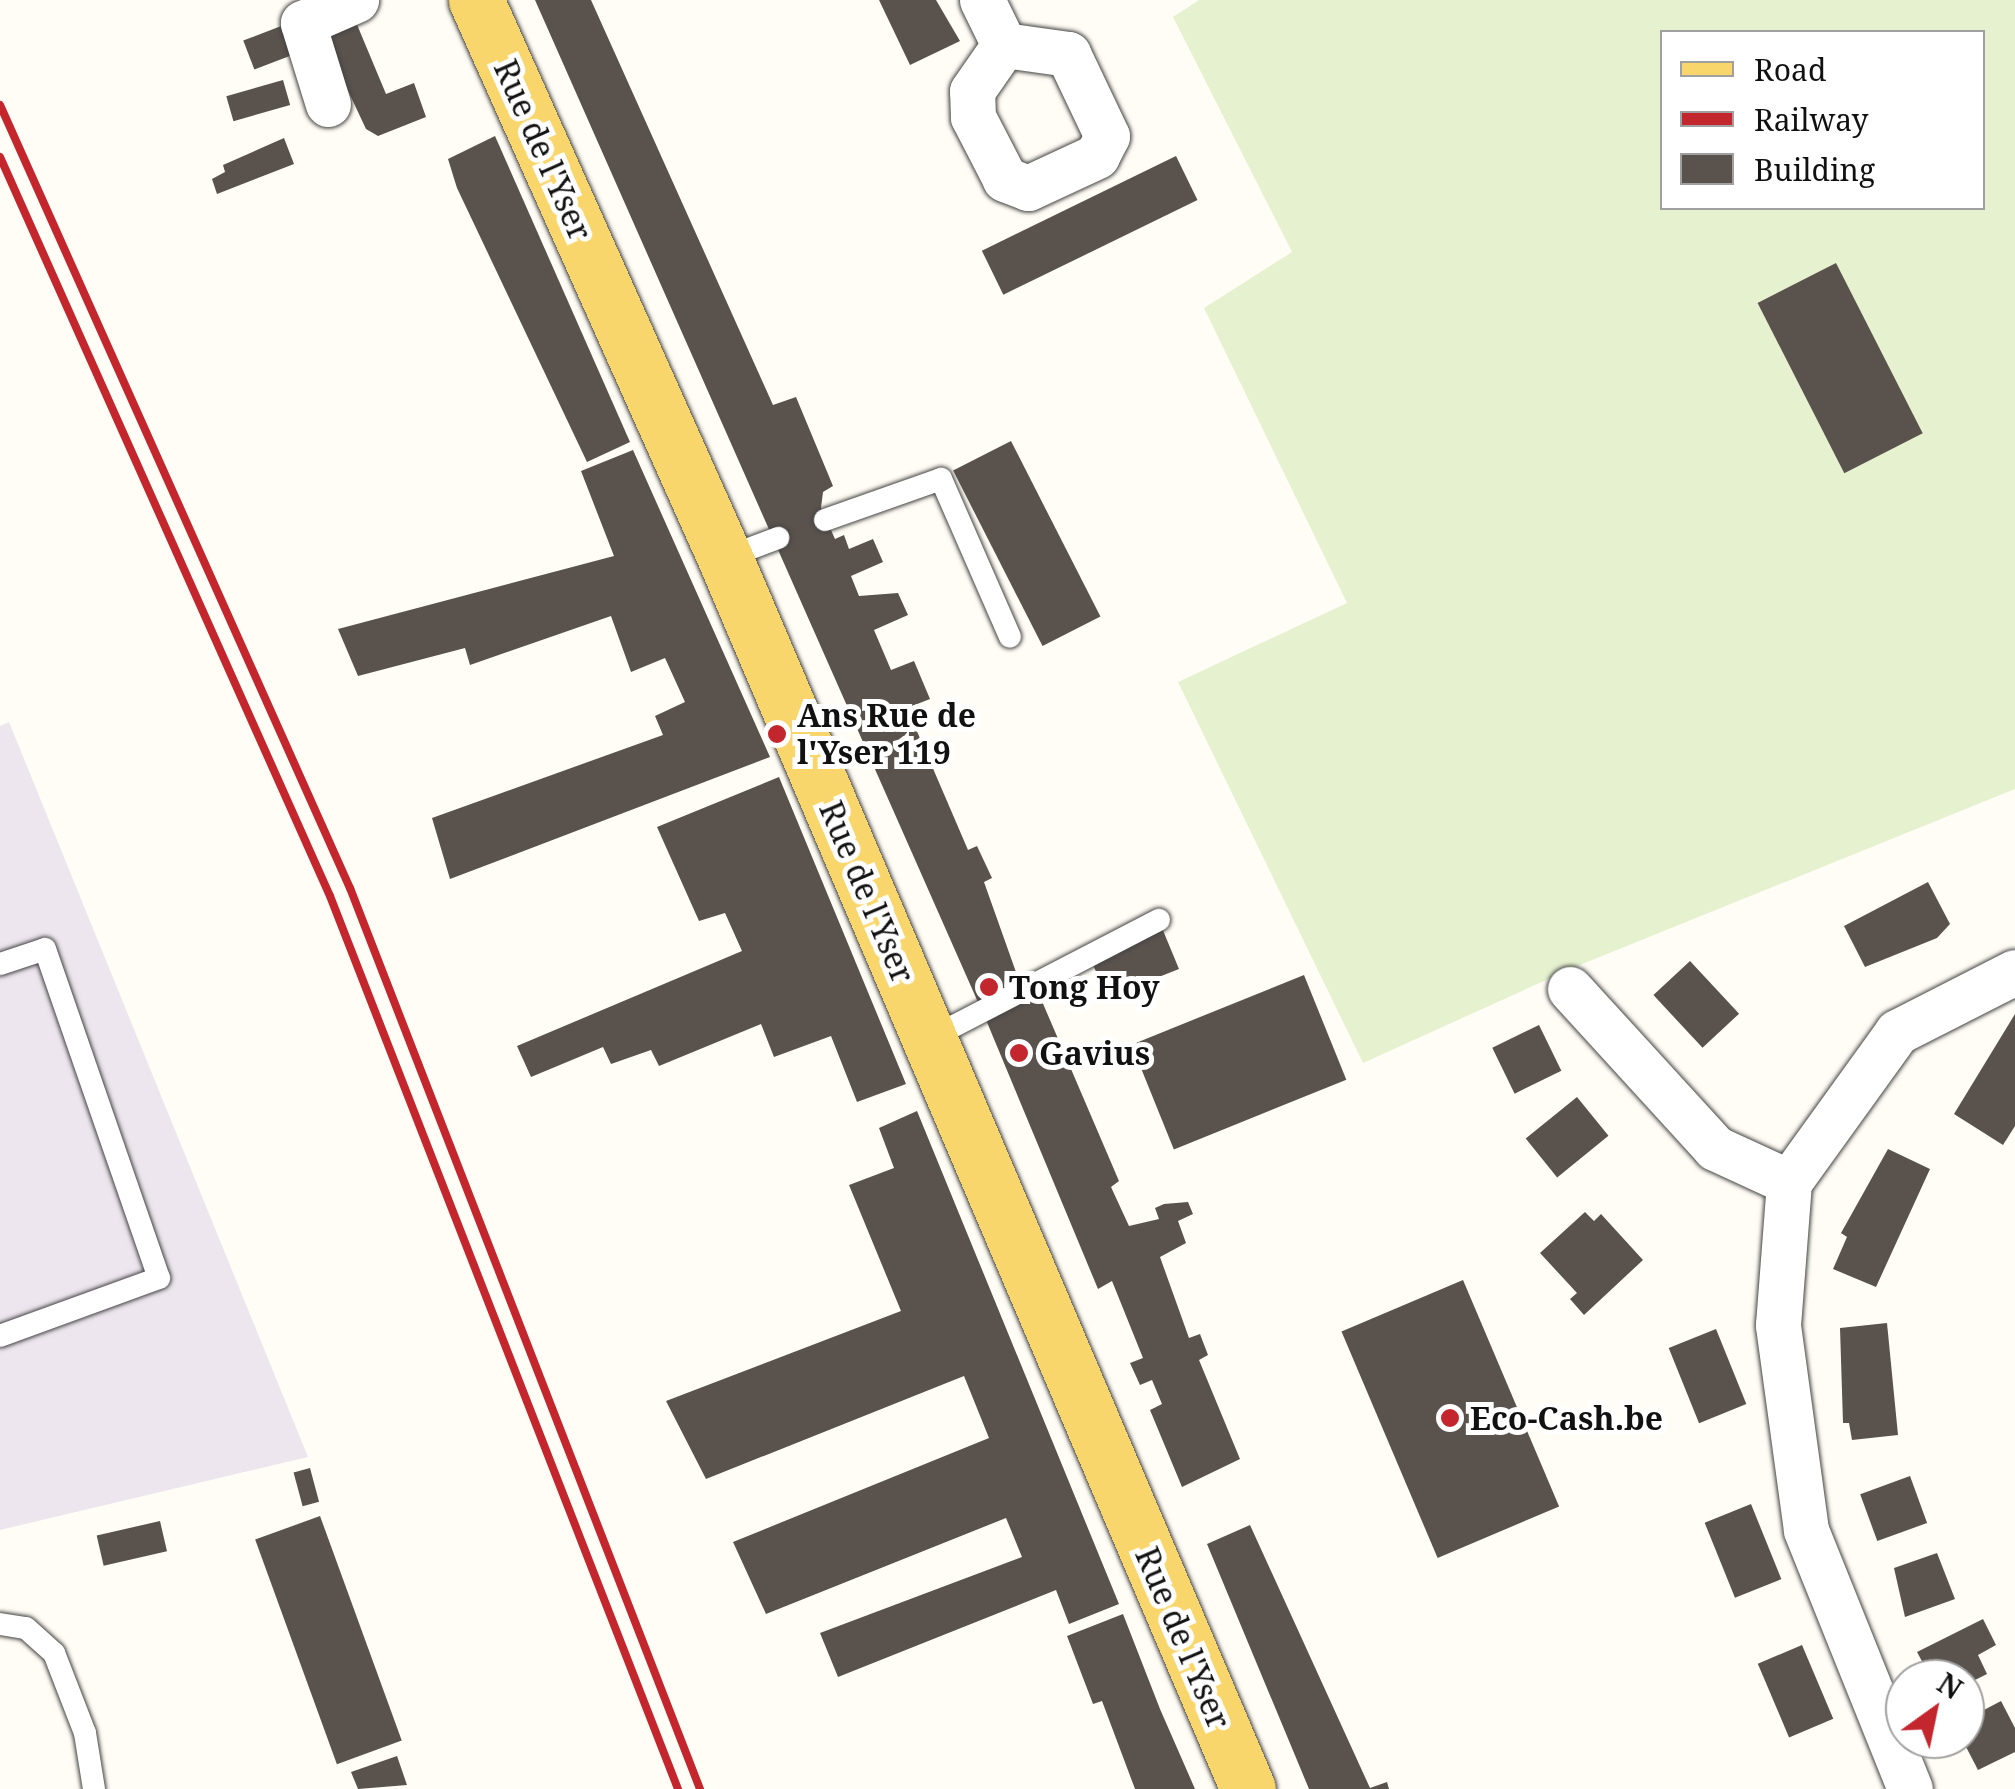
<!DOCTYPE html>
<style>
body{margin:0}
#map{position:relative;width:2015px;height:1789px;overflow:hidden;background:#fffdf5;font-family:"Noto Serif",serif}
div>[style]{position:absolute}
.industrial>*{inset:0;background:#eee6ef}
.pitch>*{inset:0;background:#e6f2cf}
.building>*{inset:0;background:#5a524d;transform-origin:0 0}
.roads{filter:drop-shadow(0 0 2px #444) drop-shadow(0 0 2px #444)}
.lane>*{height:22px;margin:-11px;padding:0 11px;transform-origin:11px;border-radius:11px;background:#fff}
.street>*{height:45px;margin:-22.5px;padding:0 22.5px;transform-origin:22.5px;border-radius:22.5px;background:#fff}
.primary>*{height:55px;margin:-27.5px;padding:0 27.5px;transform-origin:27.5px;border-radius:27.5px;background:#f9d66b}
.rail>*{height:8px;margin:-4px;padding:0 4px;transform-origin:4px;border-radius:4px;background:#c4262e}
.dots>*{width:28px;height:28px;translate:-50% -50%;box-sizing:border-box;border:5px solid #fff;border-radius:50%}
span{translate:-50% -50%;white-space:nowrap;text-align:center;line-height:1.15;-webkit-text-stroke:10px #fff;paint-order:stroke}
.street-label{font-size:32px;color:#111}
.poi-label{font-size:32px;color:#111;font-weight:700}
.left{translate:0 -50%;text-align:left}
.legend{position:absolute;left:1660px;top:30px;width:325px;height:180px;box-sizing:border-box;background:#fff;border:2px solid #a0a0a0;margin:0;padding:12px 18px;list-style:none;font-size:30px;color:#111}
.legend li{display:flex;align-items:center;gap:20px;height:50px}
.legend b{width:50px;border:2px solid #a0a0a0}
.north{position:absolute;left:1885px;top:1659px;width:100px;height:100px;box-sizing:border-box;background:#fff;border:2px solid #a0a0a0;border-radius:50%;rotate:33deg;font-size:28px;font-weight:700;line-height:40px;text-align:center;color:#111}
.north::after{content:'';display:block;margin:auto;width:35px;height:45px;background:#c4262e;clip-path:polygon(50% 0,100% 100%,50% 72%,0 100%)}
</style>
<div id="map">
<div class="industrial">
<i style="clip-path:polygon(9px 722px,308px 1457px,0 1530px,0 726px)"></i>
</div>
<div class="pitch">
<i style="clip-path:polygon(evenodd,1199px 0,2015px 0,2015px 789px,1575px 967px,1363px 1063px,1178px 682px,1347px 603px,1204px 308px,1292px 252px,1173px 17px,1199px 0,1662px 32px,1982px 32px,1982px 208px,1662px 208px,1662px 32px)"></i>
</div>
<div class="building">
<i style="clip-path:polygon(535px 0,591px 0,773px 405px,796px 397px,833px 486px,823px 492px,821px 508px,835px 539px,844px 535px,849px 549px,873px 539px,883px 562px,851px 576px,859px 596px,898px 593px,908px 615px,874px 630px,891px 670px,914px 661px,930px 699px,907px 708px,968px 850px,977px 846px,992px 878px,984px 882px,1022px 989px,981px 1009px)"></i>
<i style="clip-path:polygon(879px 0,936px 0,960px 41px,910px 65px)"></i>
<i style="clip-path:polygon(353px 15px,386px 94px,414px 83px,426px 117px,378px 136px,366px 129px,319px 29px)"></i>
<i style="left:289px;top:23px;width:31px;height:49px;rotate:69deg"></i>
<i style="left:283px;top:80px;width:26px;height:59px;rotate:74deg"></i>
<i style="clip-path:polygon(495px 136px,630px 442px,587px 462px,457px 188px,448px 159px)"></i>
<i style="clip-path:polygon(284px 138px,294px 164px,217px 194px,212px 179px,225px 172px,223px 165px)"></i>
<i style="left:1176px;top:156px;width:49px;height:216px;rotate:64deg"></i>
<i style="left:1836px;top:263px;width:191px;height:88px;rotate:63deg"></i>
<i style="left:1011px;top:441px;width:197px;height:65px;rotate:63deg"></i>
<i style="clip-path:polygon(633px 450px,770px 757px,450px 879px,432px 818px,663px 735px,655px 716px,685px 702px,665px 658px,631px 672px,611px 616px,470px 665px,465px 648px,358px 676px,338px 629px,614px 556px,581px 471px)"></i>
<i style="clip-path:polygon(779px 777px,906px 1084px,857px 1102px,831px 1036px,774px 1057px,761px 1024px,659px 1066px,651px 1050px,611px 1064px,603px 1047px,531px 1077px,517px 1046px,742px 951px,725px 913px,699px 921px,657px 827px)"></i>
<i style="clip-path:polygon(1928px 882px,1950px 924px,1937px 938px,1865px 967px,1844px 926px)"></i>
<i style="clip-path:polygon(1162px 928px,1179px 969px,1108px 997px,1092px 963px)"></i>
<i style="left:1690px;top:961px;width:72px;height:50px;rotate:47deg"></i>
<i style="left:1304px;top:975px;width:113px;height:186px;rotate:68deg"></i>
<i style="clip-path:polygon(1038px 992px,1119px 1181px,1111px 1187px,1129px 1226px,1159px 1219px,1155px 1208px,1164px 1204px,1188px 1202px,1193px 1214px,1178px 1221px,1186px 1243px,1160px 1257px,1189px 1338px,1200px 1334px,1208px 1355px,1199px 1360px,1240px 1459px,1182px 1487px,1150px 1410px,1162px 1404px,1152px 1380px,1140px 1385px,1130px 1363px,1143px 1358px,1112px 1281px,1098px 1289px,984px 1015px)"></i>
<i style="clip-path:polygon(2015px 1014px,2015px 1126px,2003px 1145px,1954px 1114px)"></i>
<i style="left:1539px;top:1025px;width:51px;height:52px;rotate:64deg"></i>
<i style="left:1577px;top:1097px;width:50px;height:66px;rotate:51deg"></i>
<i style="clip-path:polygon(917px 1111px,1119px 1604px,1069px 1624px,1056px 1590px,838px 1677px,820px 1633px,1022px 1557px,1006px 1518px,766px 1614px,733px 1542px,989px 1438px,964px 1376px,706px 1479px,666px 1401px,901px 1311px,849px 1185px,894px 1168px,879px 1128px)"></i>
<i style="clip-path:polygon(1888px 1149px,1930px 1169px,1876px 1287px,1833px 1269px,1847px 1237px,1841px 1233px)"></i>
<i style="clip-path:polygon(1585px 1212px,1594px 1221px,1601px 1214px,1643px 1260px,1584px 1315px,1570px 1299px,1577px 1293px,1540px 1253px)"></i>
<i style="left:1463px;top:1280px;width:246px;height:132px;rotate:67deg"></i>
<i style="clip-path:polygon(1887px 1323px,1898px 1435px,1852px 1440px,1849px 1423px,1843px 1423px,1840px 1328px)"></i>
<i style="left:1716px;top:1329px;width:81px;height:51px;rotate:68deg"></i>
<i style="left:310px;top:1468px;width:35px;height:17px;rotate:75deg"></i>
<i style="left:1910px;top:1476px;width:50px;height:53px;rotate:70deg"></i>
<i style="left:1751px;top:1504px;width:81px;height:50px;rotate:68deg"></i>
<i style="left:320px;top:1516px;width:239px;height:69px;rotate:70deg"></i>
<i style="left:160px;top:1521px;width:31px;height:65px;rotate:77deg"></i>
<i style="clip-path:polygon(1250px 1525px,1370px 1788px,1387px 1782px,1389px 1789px,1309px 1789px,1207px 1544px)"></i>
<i style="clip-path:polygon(1937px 1553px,1955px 1599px,1905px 1617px,1894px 1568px)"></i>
<i style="clip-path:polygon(1123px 1614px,1160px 1709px,1195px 1789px,1135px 1789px,1102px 1701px,1093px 1704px,1067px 1636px)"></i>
<i style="clip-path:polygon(1983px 1619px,1996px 1645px,1978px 1655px,1987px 1674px,1965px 1685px,1931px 1678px,1917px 1652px)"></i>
<i style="left:1802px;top:1645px;width:80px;height:48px;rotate:67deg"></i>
<i style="clip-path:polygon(2001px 1701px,2015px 1728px,2015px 1752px,1978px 1770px,1964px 1743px,1965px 1720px)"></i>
<i style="clip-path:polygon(397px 1756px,407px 1785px,358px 1789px,351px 1772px)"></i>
</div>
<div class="roads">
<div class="lane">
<i style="left:825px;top:520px;width:123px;rotate:-19.5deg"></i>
<i style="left:941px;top:479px;width:172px;rotate:66.4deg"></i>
<i style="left:725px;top:558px;width:57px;rotate:-20.7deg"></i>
<i style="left:0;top:964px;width:47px;rotate:-18.4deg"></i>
<i style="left:45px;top:949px;width:348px;rotate:70.9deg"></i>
<i style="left:159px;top:1278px;width:169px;rotate:160deg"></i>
<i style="left:929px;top:1039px;width:259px;rotate:-27.4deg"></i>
<i style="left:0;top:1624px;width:26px;rotate:9deg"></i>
<i style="left:26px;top:1628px;width:38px;rotate:42deg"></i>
<i style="left:54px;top:1653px;width:86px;rotate:68.8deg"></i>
<i style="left:85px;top:1733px;width:57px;rotate:80.9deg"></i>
</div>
<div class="street">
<i style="left:982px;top:0;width:50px;rotate:63.9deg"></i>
<i style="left:1004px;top:45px;width:65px;rotate:8deg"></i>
<i style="left:1068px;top:54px;width:91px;rotate:64.6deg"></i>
<i style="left:1107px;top:136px;width:22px;rotate:117deg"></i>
<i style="left:1097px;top:156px;width:76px;rotate:155.1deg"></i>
<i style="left:1028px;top:188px;width:25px;rotate:-159deg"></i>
<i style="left:1005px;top:179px;width:70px;rotate:-117.3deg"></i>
<i style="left:973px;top:117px;width:26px;rotate:-92deg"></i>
<i style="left:972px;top:91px;width:56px;rotate:-55.2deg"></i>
<i style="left:328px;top:104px;width:85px;rotate:-107.2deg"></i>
<i style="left:303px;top:23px;width:58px;rotate:-23.5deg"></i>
<i style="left:1570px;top:989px;width:215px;rotate:47.6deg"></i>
<i style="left:1715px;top:1148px;width:81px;rotate:24.7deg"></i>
<i style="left:1910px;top:1789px;width:279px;rotate:-111.9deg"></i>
<i style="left:1806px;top:1530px;width:207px;rotate:-97.8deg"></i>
<i style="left:1778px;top:1325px;width:143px;rotate:-85.6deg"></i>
<i style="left:1789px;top:1182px;width:185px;rotate:-54.2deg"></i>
<i style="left:1897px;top:1032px;width:132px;rotate:-27deg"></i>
</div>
<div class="primary">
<i style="left:476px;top:0;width:611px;rotate:65.95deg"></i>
<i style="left:725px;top:558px;width:1337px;rotate:66.98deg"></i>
</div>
</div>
<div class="rail">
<i style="left:0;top:105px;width:858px;rotate:65.92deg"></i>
<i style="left:350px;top:888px;width:967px;rotate:68.77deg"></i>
<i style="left:0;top:157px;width:809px;rotate:65.94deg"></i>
<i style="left:330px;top:896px;width:958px;rotate:68.71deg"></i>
</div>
<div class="dots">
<i style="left:777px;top:734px;background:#c4262e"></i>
<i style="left:989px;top:987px;background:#c4262e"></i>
<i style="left:1019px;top:1053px;background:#c4262e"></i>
<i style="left:1450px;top:1418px;background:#c4262e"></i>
</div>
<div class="street-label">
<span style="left:543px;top:150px;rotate:66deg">Rue de l'Yser</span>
<span style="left:867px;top:892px;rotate:67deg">Rue de l'Yser</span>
<span style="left:1183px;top:1638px;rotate:67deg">Rue de l'Yser</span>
</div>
<div class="poi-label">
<span class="left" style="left:797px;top:734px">Ans Rue de<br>l'Yser 119</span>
<span class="left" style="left:1009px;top:987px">Tong Hoy</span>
<span class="left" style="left:1039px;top:1053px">Gavius</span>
<span class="left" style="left:1470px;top:1418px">Eco-Cash.be</span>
</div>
<ul class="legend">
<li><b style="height:12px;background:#f9d66b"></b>Road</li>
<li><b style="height:12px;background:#c4262e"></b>Railway</li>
<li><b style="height:28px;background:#5a524d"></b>Building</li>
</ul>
<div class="north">N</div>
</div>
